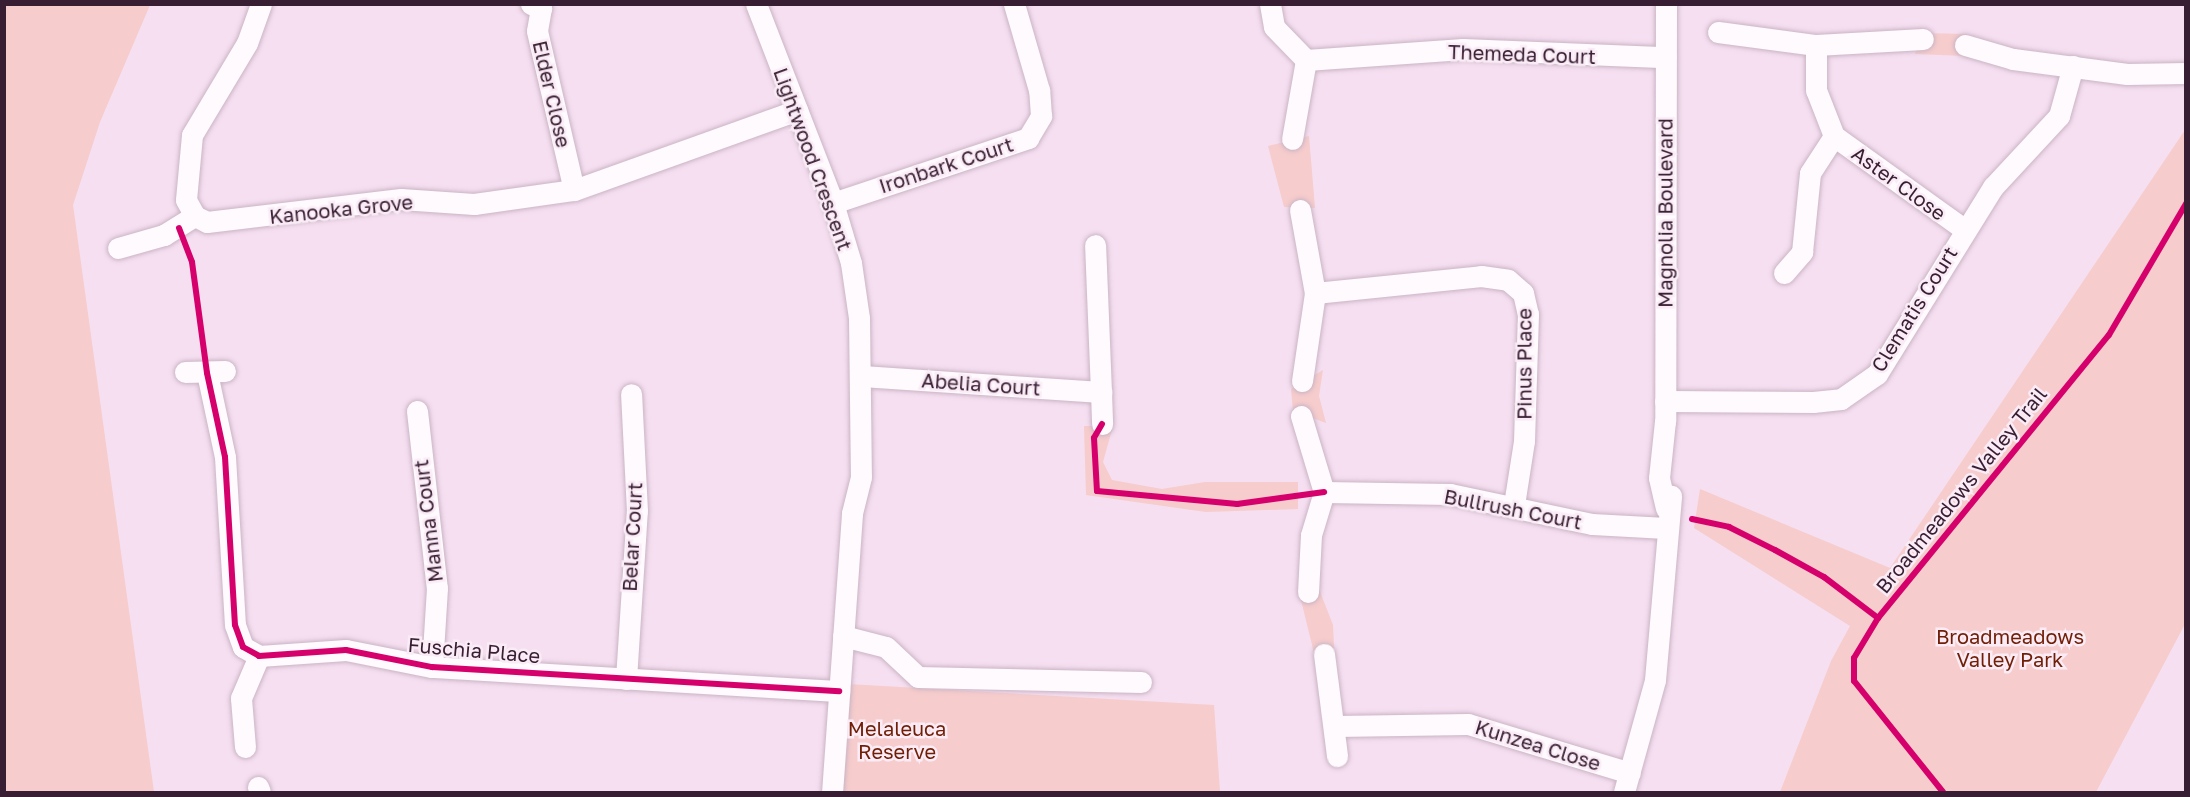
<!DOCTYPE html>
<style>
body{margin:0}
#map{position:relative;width:2190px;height:797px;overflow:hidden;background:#f5dff0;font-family:"Golos Text",sans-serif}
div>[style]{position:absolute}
.green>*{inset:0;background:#f6cccc}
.roads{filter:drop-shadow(0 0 2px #cab4c5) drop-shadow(0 0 2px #cab4c5)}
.minor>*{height:21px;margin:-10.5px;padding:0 10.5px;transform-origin:10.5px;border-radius:10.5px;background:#fefafd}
.cycleway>*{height:6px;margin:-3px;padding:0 3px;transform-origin:3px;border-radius:3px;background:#d6006c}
span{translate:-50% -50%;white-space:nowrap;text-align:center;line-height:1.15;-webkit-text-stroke:5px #faecf6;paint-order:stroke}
.street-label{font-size:20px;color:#381e32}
.park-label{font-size:20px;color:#711e05}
.frame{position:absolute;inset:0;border:6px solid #381e32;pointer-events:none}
</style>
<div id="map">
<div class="green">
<i style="clip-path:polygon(5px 4px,150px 5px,100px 122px,73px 205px,154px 792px,5px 792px)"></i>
<i style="clip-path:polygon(1921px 33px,1967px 34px,1966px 56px,1915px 54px)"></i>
<i style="clip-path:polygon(2185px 130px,2185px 624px,2096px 792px,1780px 792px,1831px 661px,1850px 626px,1694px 528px,1700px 489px,1890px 568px)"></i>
<i style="clip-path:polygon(1309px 136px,1315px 208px,1284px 207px,1268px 146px)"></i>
<i style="clip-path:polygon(1323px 370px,1319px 396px,1326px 423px,1293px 411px,1291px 389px)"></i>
<i style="clip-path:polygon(1084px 426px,1113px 426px,1103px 462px,1112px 480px,1162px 489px,1205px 482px,1298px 482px,1298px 509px,1206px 512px,1086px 495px)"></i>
<i style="clip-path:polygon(1319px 589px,1333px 625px,1334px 648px,1324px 654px,1314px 653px,1299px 592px)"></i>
<i style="clip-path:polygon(847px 684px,1214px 705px,1220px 792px,840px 792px)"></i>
</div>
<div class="roads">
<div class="minor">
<i style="left:261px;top:4px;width:41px;rotate:109.7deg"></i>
<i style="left:247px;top:43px;width:107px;rotate:120.9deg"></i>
<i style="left:192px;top:135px;width:65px;rotate:95.3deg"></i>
<i style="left:186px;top:200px;width:18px;rotate:61deg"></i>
<i style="left:195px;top:216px;width:13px;rotate:27deg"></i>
<i style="left:207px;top:222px;width:195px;rotate:-6.8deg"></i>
<i style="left:401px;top:199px;width:73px;rotate:3.9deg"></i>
<i style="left:474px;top:204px;width:101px;rotate:-8deg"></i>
<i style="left:574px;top:190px;width:237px;rotate:-19.7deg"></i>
<i style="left:531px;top:4px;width:11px;rotate:22deg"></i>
<i style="left:541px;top:8px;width:23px;rotate:100deg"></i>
<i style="left:537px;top:31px;width:163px;rotate:76.9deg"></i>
<i style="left:756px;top:4px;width:213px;rotate:68.8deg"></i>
<i style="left:833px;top:203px;width:63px;rotate:73.3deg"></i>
<i style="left:851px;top:263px;width:56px;rotate:81.7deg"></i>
<i style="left:859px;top:318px;width:159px;rotate:89.3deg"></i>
<i style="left:861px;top:477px;width:38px;rotate:104deg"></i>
<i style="left:852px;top:514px;width:279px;rotate:94.1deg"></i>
<i style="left:1270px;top:4px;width:23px;rotate:80deg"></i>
<i style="left:1274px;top:27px;width:46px;rotate:45.9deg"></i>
<i style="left:1306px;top:60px;width:80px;rotate:100deg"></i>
<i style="left:1666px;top:4px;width:417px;rotate:90.1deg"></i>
<i style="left:1665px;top:421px;width:57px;rotate:96deg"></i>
<i style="left:1659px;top:478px;width:31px;rotate:77deg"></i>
<i style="left:1718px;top:32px;width:99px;rotate:7.6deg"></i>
<i style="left:1816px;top:45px;width:107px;rotate:-3.2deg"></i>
<i style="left:1816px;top:45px;width:45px;rotate:90deg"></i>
<i style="left:1816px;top:90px;width:49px;rotate:68.6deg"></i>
<i style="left:1834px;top:136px;width:160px;rotate:35.6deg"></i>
<i style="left:1965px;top:45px;width:50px;rotate:16.3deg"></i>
<i style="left:2013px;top:59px;width:115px;rotate:7.5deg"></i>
<i style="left:2127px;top:74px;width:59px;rotate:-1deg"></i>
<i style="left:1306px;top:60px;width:157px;rotate:-4deg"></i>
<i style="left:1463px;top:49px;width:203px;rotate:2.3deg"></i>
<i style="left:833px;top:203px;width:206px;rotate:-18.4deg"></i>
<i style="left:1028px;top:138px;width:26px;rotate:-59deg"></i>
<i style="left:1041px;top:116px;width:26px;rotate:-94deg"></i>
<i style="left:1039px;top:90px;width:90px;rotate:-106.2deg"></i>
<i style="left:1300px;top:210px;width:84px;rotate:79.8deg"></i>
<i style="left:1315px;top:293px;width:89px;rotate:98.4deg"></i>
<i style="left:118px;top:248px;width:48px;rotate:-15.8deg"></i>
<i style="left:164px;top:235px;width:36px;rotate:-32deg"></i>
<i style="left:1784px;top:273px;width:28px;rotate:-49deg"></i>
<i style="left:1802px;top:252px;width:79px;rotate:-84.2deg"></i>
<i style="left:1810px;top:173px;width:44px;rotate:-57deg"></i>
<i style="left:1315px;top:293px;width:167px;rotate:-5.8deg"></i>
<i style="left:1481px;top:276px;width:27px;rotate:8deg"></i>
<i style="left:1508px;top:280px;width:20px;rotate:41deg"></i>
<i style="left:1523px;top:293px;width:22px;rotate:77deg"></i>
<i style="left:1528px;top:314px;width:127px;rotate:91.8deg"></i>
<i style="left:1524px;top:441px;width:65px;rotate:98.9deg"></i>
<i style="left:185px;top:372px;width:40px;rotate:-1.4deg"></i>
<i style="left:207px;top:373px;width:86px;rotate:77.9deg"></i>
<i style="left:225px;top:457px;width:168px;rotate:86.6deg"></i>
<i style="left:235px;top:625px;width:23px;rotate:70deg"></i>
<i style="left:243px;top:647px;width:18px;rotate:29deg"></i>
<i style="left:259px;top:656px;width:87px;rotate:-3.9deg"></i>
<i style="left:346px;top:650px;width:88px;rotate:11.2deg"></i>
<i style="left:432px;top:667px;width:408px;rotate:3.4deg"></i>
<i style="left:861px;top:376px;width:241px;rotate:3.8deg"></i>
<i style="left:1101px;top:392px;width:147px;rotate:-92.3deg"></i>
<i style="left:1101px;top:392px;width:32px;rotate:88deg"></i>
<i style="left:1665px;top:401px;width:148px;rotate:0.4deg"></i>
<i style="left:1813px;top:402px;width:28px;rotate:-6deg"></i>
<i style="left:1841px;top:399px;width:44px;rotate:-34.8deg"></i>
<i style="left:1877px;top:374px;width:220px;rotate:-58.2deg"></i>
<i style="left:1993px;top:187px;width:97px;rotate:-47.1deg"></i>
<i style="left:2059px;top:116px;width:52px;rotate:-74.4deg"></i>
<i style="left:417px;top:411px;width:178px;rotate:83.6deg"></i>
<i style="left:437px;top:588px;width:79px;rotate:93.6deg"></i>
<i style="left:1301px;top:416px;width:79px;rotate:73.2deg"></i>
<i style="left:1324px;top:492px;width:45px;rotate:106.8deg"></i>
<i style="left:1311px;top:535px;width:57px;rotate:93deg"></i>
<i style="left:1324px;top:492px;width:126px;rotate:0.9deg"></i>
<i style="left:1450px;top:494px;width:145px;rotate:11.9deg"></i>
<i style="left:1592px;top:524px;width:74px;rotate:3.1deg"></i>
<i style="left:843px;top:636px;width:44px;rotate:14.3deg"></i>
<i style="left:886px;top:647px;width:44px;rotate:43.2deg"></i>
<i style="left:918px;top:677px;width:223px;rotate:1.3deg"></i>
<i style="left:1324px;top:654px;width:103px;rotate:82.7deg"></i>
<i style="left:626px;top:679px;width:168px;rotate:-86.3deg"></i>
<i style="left:637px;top:511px;width:117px;rotate:-92.9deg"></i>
<i style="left:1336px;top:726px;width:132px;rotate:-0.9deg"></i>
<i style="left:1468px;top:724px;width:169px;rotate:16.8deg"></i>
<i style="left:245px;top:747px;width:49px;rotate:-94.7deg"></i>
<i style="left:241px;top:698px;width:46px;rotate:-66.8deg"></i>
<i style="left:258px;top:787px;width:5px;rotate:68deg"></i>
<i style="left:1624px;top:792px;width:116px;rotate:-74.5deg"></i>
<i style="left:1655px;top:680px;width:185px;rotate:-85deg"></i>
</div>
</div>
<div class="cycleway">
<i style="left:179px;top:228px;width:36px;rotate:69deg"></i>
<i style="left:192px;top:262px;width:112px;rotate:82.3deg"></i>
<i style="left:207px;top:373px;width:86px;rotate:77.9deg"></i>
<i style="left:225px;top:457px;width:168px;rotate:86.6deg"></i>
<i style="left:235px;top:625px;width:23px;rotate:70deg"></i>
<i style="left:243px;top:647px;width:18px;rotate:29deg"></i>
<i style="left:259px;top:656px;width:87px;rotate:-3.9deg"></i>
<i style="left:346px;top:650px;width:88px;rotate:11.2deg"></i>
<i style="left:432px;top:667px;width:408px;rotate:3.4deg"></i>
<i style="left:1102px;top:424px;width:16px;rotate:120deg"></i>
<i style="left:1094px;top:438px;width:53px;rotate:86.8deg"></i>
<i style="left:1097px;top:491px;width:141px;rotate:5.3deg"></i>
<i style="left:1237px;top:504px;width:88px;rotate:-7.9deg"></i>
<i style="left:1692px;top:519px;width:38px;rotate:12deg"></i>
<i style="left:1729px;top:527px;width:51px;rotate:26.6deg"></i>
<i style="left:1775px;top:550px;width:56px;rotate:28.9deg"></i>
<i style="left:1824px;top:577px;width:68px;rotate:37.2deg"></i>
<i style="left:1943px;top:792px;width:142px;rotate:-128.7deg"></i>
<i style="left:1854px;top:681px;width:23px;rotate:-90deg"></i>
<i style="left:1854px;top:658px;width:47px;rotate:-59deg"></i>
<i style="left:1878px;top:618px;width:365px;rotate:-50.8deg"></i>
<i style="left:2109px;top:335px;width:152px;rotate:-59.6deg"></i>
</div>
<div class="street-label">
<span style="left:1522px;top:54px;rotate:2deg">Themeda Court</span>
<span style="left:552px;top:94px;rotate:77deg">Elder Close</span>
<span style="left:813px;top:159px;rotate:70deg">Lightwood Crescent</span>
<span style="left:946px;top:165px;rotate:-18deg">Ironbark Court</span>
<span style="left:1899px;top:183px;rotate:36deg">Aster Close</span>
<span style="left:341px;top:209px;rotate:-6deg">Kanooka Grove</span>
<span style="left:1665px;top:213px;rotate:-90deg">Magnolia Boulevard</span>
<span style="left:1914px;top:309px;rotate:-58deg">Clematis Court</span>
<span style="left:1524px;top:364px;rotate:-90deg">Pinus Place</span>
<span style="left:981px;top:384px;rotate:4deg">Abelia Court</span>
<span style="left:1961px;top:490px;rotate:-51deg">Broadmeadows Valley Trail</span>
<span style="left:1513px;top:509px;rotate:11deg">Bullrush Court</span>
<span style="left:428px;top:521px;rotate:-97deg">Manna Court</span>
<span style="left:632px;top:537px;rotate:-87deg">Belar Court</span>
<span style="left:474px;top:650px;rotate:5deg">Fuschia Place</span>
<span style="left:1538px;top:745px;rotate:17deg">Kunzea Close</span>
</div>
<div class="park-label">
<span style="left:2010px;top:648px">Broadmeadows<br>Valley Park</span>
<span style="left:897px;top:740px">Melaleuca<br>Reserve</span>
</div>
<div class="frame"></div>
</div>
